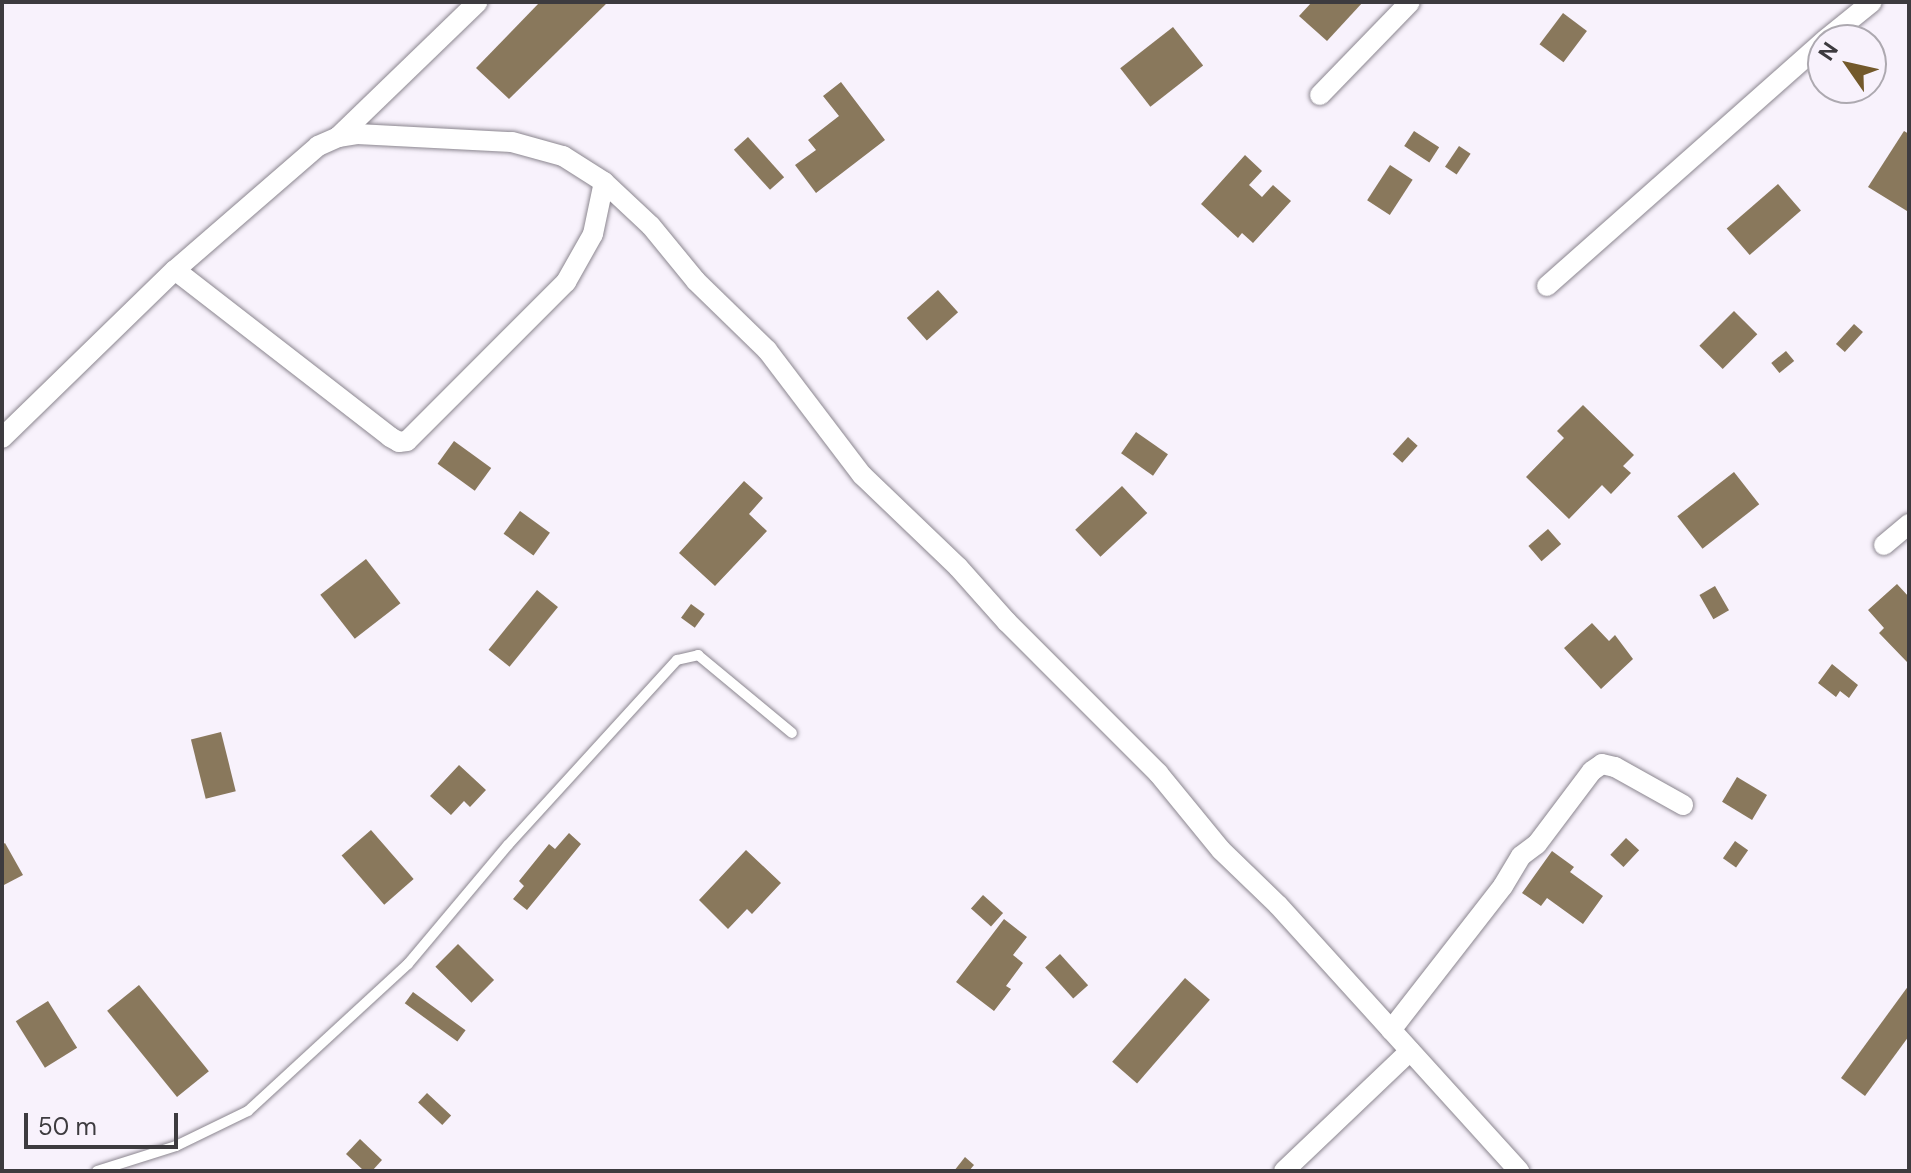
<!DOCTYPE html>
<style>
body{margin:0}
#map{position:relative;width:1911px;height:1173px;overflow:hidden;background:#f8f2fc;font-family:"DM Sans",sans-serif}
div>[style]{position:absolute}
.building>*{inset:0;background:#89785c;transform-origin:0 0}
.roads{filter:drop-shadow(0 0 2px #8b868f) drop-shadow(0 0 2px #8b868f)}
.lane>*{height:10px;margin:-5px;padding:0 5px;transform-origin:5px;border-radius:5px;background:#fff}
.street>*{height:20px;margin:-10px;padding:0 10px;transform-origin:10px;border-radius:10px;background:#fff}
span{translate:-50% -50%;white-space:nowrap;text-align:center;line-height:1.15;-webkit-text-stroke:8px #f8f2fc;paint-order:stroke}
.frame{position:absolute;inset:0;border:4px solid #3d3b3f;pointer-events:none}
.north{position:absolute;left:1807px;top:24px;width:80px;height:80px;box-sizing:border-box;background:#f8f2fc;border:2px solid #ada9b0;border-radius:50%;rotate:304deg;font-size:22px;font-weight:700;line-height:32px;text-align:center;color:#3d3b3f}
.north::after{content:'';display:block;margin:auto;width:28px;height:36px;background:#73592b;clip-path:polygon(50% 0,100% 100%,50% 72%,0 100%)}
.scale{position:absolute;left:24px;top:1113px;width:154px;height:36px;box-sizing:border-box;border:4px solid #3d3b3f;border-top:0;padding-left:10px;font-size:24px;line-height:28px;white-space:nowrap;color:#3d3b3f;-webkit-text-stroke:6px #f8f2fc;paint-order:stroke}
</style>
<div id="map">
<div class="building">
<i style="clip-path:polygon(540px 2px,608px 2px,509px 99px,476px 68px)"></i>
<i style="clip-path:polygon(1312px 2px,1363px 2px,1327px 41px,1299px 16px)"></i>
<i style="left:1563px;top:13px;width:30px;height:39px;rotate:37deg"></i>
<i style="left:1173px;top:27px;width:49px;height:67px;rotate:52deg"></i>
<i style="clip-path:polygon(841px 82px,885px 140px,816px 193px,795px 165px,816px 150px,808px 140px,839px 116px,823px 96px)"></i>
<i style="left:1414px;top:131px;width:30px;height:18px;rotate:33deg"></i>
<i style="clip-path:polygon(1904px 131px,1909px 134px,1907px 211px,1868px 187px)"></i>
<i style="left:748px;top:137px;width:54px;height:19px;rotate:48deg"></i>
<i style="left:1459px;top:146px;width:14px;height:25px;rotate:34deg"></i>
<i style="clip-path:polygon(1245px 155px,1262px 171px,1249px 185px,1262px 197px,1273px 185px,1291px 201px,1253px 243px,1242px 233px,1238px 238px,1201px 204px)"></i>
<i style="left:1390px;top:165px;width:27px;height:42px;rotate:33deg"></i>
<i style="left:1778px;top:184px;width:35px;height:68px;rotate:49deg"></i>
<i style="left:938px;top:290px;width:30px;height:42px;rotate:48deg"></i>
<i style="left:1734px;top:311px;width:33px;height:49px;rotate:45deg"></i>
<i style="left:1854px;top:324px;width:12px;height:27px;rotate:42deg"></i>
<i style="left:1786px;top:351px;width:13px;height:19px;rotate:51deg"></i>
<i style="clip-path:polygon(1583px 405px,1634px 455px,1623px 466px,1631px 473px,1611px 494px,1602px 485px,1569px 519px,1526px 477px,1564px 438px,1557px 431px)"></i>
<i style="left:1136px;top:432px;width:39px;height:26px;rotate:35deg"></i>
<i style="left:1408px;top:437px;width:13px;height:23px;rotate:42deg"></i>
<i style="left:454px;top:441px;width:46px;height:28px;rotate:36deg"></i>
<i style="left:1734px;top:472px;width:41px;height:72px;rotate:52deg"></i>
<i style="clip-path:polygon(744px 481px,763px 498px,749px 514px,767px 531px,715px 586px,679px 553px)"></i>
<i style="left:1122px;top:486px;width:37px;height:64px;rotate:47deg"></i>
<i style="left:520px;top:511px;width:37px;height:28px;rotate:36deg"></i>
<i style="left:1548px;top:529px;width:20px;height:26px;rotate:49deg"></i>
<i style="left:366px;top:559px;width:56px;height:58px;rotate:52deg"></i>
<i style="clip-path:polygon(1897px 584px,1909px 597px,1907px 662px,1879px 633px,1884px 628px,1868px 610px)"></i>
<i style="left:1715px;top:586px;width:28px;height:18px;rotate:60deg"></i>
<i style="left:537px;top:590px;width:27px;height:77px;rotate:39deg"></i>
<i style="left:691px;top:604px;width:17px;height:17px;rotate:36deg"></i>
<i style="clip-path:polygon(1592px 623px,1609px 641px,1615px 635px,1633px 659px,1601px 689px,1564px 648px)"></i>
<i style="clip-path:polygon(1832px 664px,1858px 685px,1849px 698px,1840px 691px,1836px 697px,1818px 683px)"></i>
<i style="left:221px;top:732px;width:61px;height:31px;rotate:76deg"></i>
<i style="clip-path:polygon(459px 765px,486px 790px,470px 807px,464px 801px,451px 815px,430px 796px)"></i>
<i style="left:1737px;top:777px;width:35px;height:29px;rotate:31deg"></i>
<i style="left:371px;top:830px;width:65px;height:39px;rotate:49deg"></i>
<i style="clip-path:polygon(569px 833px,581px 844px,527px 910px,513px 899px,524px 886px,519px 881px,549px 844px,555px 849px)"></i>
<i style="left:1626px;top:838px;width:18px;height:23px;rotate:43deg"></i>
<i style="left:1735px;top:841px;width:16px;height:21px;rotate:35deg"></i>
<i style="clip-path:polygon(5px 843px,23px 875px,2px 886px,2px 845px)"></i>
<i style="clip-path:polygon(746px 850px,781px 883px,752px 914px,747px 909px,728px 929px,699px 900px)"></i>
<i style="clip-path:polygon(1552px 851px,1574px 867px,1570px 872px,1603px 896px,1583px 924px,1547px 898px,1541px 906px,1522px 893px)"></i>
<i style="left:983px;top:895px;width:27px;height:18px;rotate:42deg"></i>
<i style="clip-path:polygon(1004px 919px,1027px 937px,1013px 955px,1023px 963px,1006px 986px,1011px 989px,994px 1011px,956px 982px)"></i>
<i style="left:458px;top:944px;width:51px;height:32px;rotate:45deg"></i>
<i style="left:1060px;top:954px;width:42px;height:20px;rotate:48deg"></i>
<i style="left:1185px;top:978px;width:33px;height:111px;rotate:41deg"></i>
<i style="left:139px;top:985px;width:111px;height:41px;rotate:51deg"></i>
<i style="clip-path:polygon(1909px 985px,1909px 1036px,1865px 1096px,1841px 1078px)"></i>
<i style="left:413px;top:992px;width:65px;height:14px;rotate:36deg"></i>
<i style="left:48px;top:1001px;width:55px;height:38px;rotate:58deg"></i>
<i style="left:427px;top:1093px;width:33px;height:13px;rotate:43deg"></i>
<i style="clip-path:polygon(360px 1139px,382px 1160px,372px 1171px,364px 1171px,346px 1154px)"></i>
<i style="clip-path:polygon(965px 1157px,974px 1165px,969px 1171px,954px 1171px)"></i>
</div>
<div class="roads">
<div class="lane">
<i style="left:97px;top:1171px;width:83px;rotate:-17.6deg"></i>
<i style="left:176px;top:1146px;width:80px;rotate:-25.9deg"></i>
<i style="left:248px;top:1111px;width:217px;rotate:-42.6deg"></i>
<i style="left:408px;top:964px;width:155px;rotate:-50deg"></i>
<i style="left:508px;top:845px;width:251px;rotate:-47.6deg"></i>
<i style="left:677px;top:660px;width:22px;rotate:-13deg"></i>
<i style="left:698px;top:655px;width:122px;rotate:39.7deg"></i>
</div>
<div class="street">
<i style="left:1825px;top:40px;width:60px;rotate:-39deg"></i>
<i style="left:1320px;top:95px;width:129px;rotate:-45.9deg"></i>
<i style="left:338px;top:137px;width:194px;rotate:-44deg"></i>
<i style="left:175px;top:270px;width:272px;rotate:37.8deg"></i>
<i style="left:390px;top:437px;width:10px;rotate:29deg"></i>
<i style="left:399px;top:442px;width:8px;rotate:-7deg"></i>
<i style="left:407px;top:441px;width:225px;rotate:-45deg"></i>
<i style="left:566px;top:282px;width:55px;rotate:-60.6deg"></i>
<i style="left:593px;top:234px;width:53px;rotate:-78.1deg"></i>
<i style="left:1547px;top:286px;width:368px;rotate:-41.5deg"></i>
<i style="left:2px;top:438px;width:241px;rotate:-44.2deg"></i>
<i style="left:175px;top:270px;width:189px;rotate:-40.9deg"></i>
<i style="left:318px;top:146px;width:22px;rotate:-24deg"></i>
<i style="left:338px;top:137px;width:19px;rotate:-9deg"></i>
<i style="left:357px;top:134px;width:155px;rotate:3deg"></i>
<i style="left:512px;top:142px;width:53px;rotate:15.4deg"></i>
<i style="left:563px;top:156px;width:49px;rotate:32.4deg"></i>
<i style="left:604px;top:182px;width:64px;rotate:43.1deg"></i>
<i style="left:651px;top:226px;width:71px;rotate:50.7deg"></i>
<i style="left:696px;top:281px;width:99px;rotate:44.2deg"></i>
<i style="left:767px;top:350px;width:157px;rotate:52.8deg"></i>
<i style="left:862px;top:475px;width:133px;rotate:43.8deg"></i>
<i style="left:958px;top:567px;width:74px;rotate:48.3deg"></i>
<i style="left:1007px;top:622px;width:214px;rotate:45deg"></i>
<i style="left:1158px;top:773px;width:99px;rotate:50.7deg"></i>
<i style="left:1221px;top:850px;width:79px;rotate:44deg"></i>
<i style="left:1278px;top:905px;width:359px;rotate:47.8deg"></i>
<i style="left:1884px;top:545px;width:33px;rotate:-40deg"></i>
<i style="left:1391px;top:1030px;width:182px;rotate:-52.1deg"></i>
<i style="left:1503px;top:886px;width:35px;rotate:-59deg"></i>
<i style="left:1521px;top:856px;width:20px;rotate:-37deg"></i>
<i style="left:1537px;top:844px;width:91px;rotate:-53deg"></i>
<i style="left:1592px;top:771px;width:12px;rotate:-35deg"></i>
<i style="left:1602px;top:764px;width:13px;rotate:13deg"></i>
<i style="left:1615px;top:767px;width:78px;rotate:29.2deg"></i>
<i style="left:1284px;top:1171px;width:174px;rotate:-43.6deg"></i>
</div>
</div>
<div class="frame"></div>
<div class="north">N</div>
<div class="scale">50 m</div>
</div>
